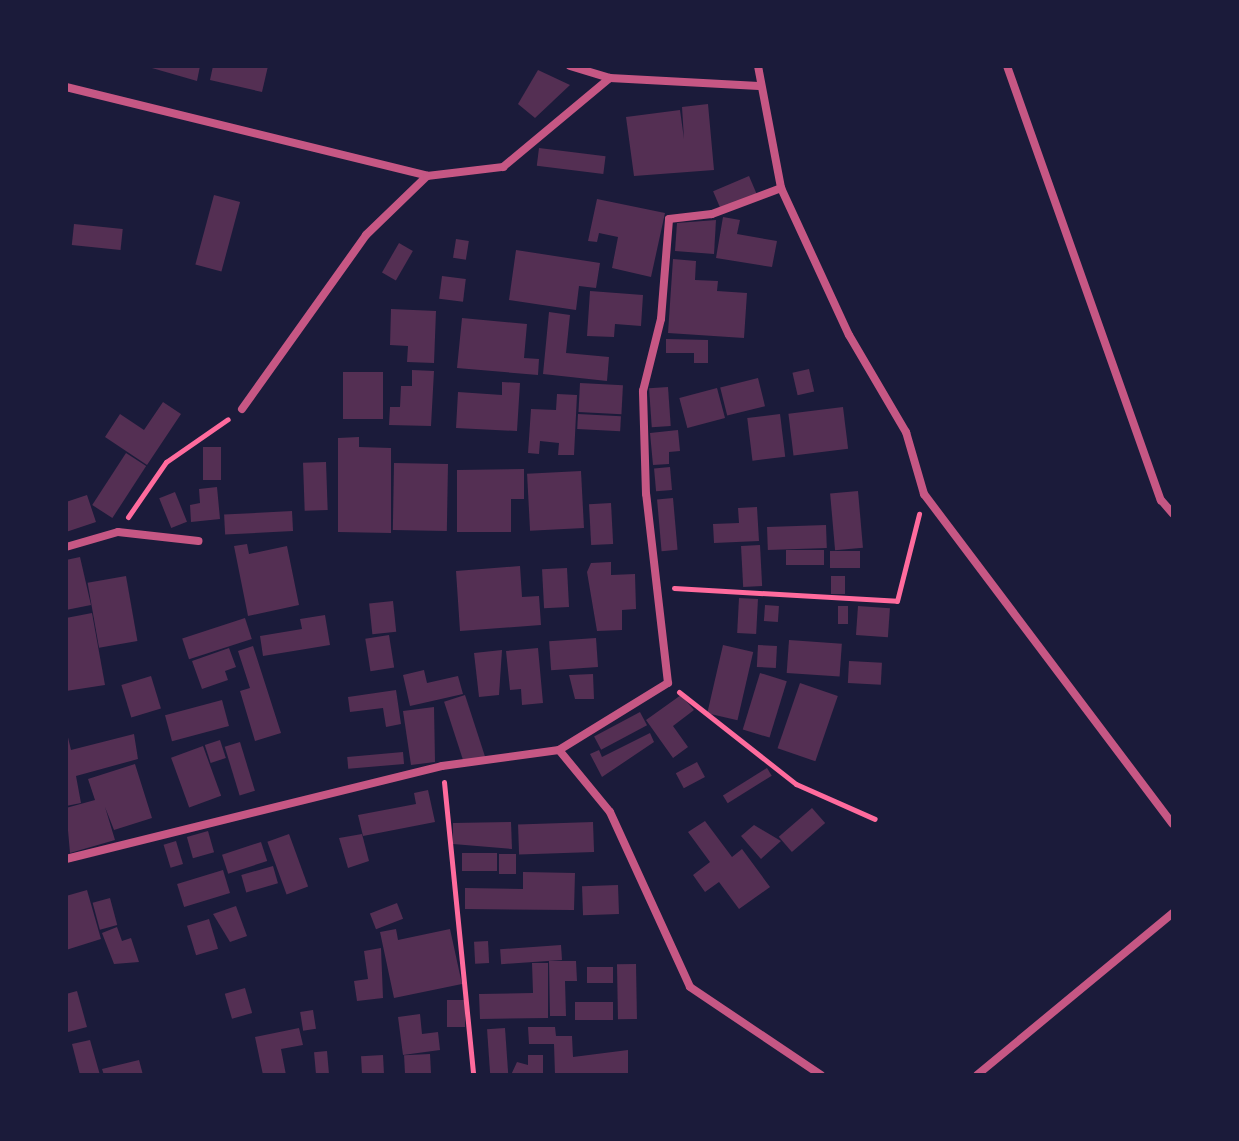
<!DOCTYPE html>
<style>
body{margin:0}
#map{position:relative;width:1239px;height:1141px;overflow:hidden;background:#1b1b3a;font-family:Jost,sans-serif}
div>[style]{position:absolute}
.building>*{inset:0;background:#542f53;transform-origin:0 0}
.path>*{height:5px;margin:-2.5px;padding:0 2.5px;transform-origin:2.5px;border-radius:2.5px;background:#ff6b9d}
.minor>*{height:8px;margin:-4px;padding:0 4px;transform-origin:4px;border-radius:4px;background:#c65784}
span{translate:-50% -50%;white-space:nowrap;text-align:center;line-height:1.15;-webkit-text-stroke:8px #1b1b3a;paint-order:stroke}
.frame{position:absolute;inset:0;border:68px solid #1b1b3a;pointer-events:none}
</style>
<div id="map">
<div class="building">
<i style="clip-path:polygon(145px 66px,200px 66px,197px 81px)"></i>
<i style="clip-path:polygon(213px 66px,268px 66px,262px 92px,210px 80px)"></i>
<i style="clip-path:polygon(538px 70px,570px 85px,535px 118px,518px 104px)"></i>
<i style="clip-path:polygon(708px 104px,714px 170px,634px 176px,626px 117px,680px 110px,684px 139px,682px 107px)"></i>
<i style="left:539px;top:148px;width:67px;height:18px;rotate:7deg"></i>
<i style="left:749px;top:176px;width:21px;height:39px;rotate:67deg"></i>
<i style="left:214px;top:195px;width:27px;height:72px;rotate:15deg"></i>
<i style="clip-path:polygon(597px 199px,665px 213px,651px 277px,612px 268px,618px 237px,599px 233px,597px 242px,588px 241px)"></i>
<i style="clip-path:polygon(723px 217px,740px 220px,737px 234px,777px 241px,772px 267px,716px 258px)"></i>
<i style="clip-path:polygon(716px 220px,714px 254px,675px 251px,677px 223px)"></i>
<i style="left:74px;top:224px;width:49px;height:21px;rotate:6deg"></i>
<i style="left:456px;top:239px;width:13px;height:19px;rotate:9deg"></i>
<i style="left:399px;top:243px;width:16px;height:34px;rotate:30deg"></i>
<i style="clip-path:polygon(516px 250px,600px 263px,596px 288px,579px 286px,576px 310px,509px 300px)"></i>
<i style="clip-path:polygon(673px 259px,696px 261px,695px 280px,718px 281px,717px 291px,747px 293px,744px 338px,668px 333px)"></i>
<i style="left:442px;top:276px;width:24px;height:23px;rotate:7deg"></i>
<i style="clip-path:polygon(590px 291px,643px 295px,641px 326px,615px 324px,614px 337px,587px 336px)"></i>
<i style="clip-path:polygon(391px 309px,436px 311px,434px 363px,407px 362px,408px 346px,390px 345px)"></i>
<i style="clip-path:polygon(549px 312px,570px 315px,566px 353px,609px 357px,607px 381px,543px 374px)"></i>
<i style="clip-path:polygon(462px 318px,527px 324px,524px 358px,539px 359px,538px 375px,457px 368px)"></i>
<i style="clip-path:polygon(666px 339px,708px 340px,708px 363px,694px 363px,694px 353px,666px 353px)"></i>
<i style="left:809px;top:369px;width:23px;height:17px;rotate:77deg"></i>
<i style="clip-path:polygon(412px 370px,434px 371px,431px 426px,389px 425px,390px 407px,400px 407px,401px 386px,412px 386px)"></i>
<i style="left:343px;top:372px;width:40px;height:47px"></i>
<i style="left:758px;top:378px;width:29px;height:39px;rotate:76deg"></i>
<i style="clip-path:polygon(502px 382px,520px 383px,517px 431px,456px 428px,458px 392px,502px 395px)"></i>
<i style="left:580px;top:383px;width:43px;height:29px;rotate:3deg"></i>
<i style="left:668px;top:387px;width:39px;height:19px;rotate:86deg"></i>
<i style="left:717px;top:388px;width:31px;height:39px;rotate:75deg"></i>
<i style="clip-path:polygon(557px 394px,577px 395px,574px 455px,558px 455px,559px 443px,540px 441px,539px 454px,528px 453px,531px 409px,556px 410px)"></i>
<i style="clip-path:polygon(163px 402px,181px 414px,147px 465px,105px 437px,120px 414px,144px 430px)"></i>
<i style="left:843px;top:407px;width:42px;height:55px;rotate:83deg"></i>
<i style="left:578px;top:414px;width:43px;height:15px;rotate:3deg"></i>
<i style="left:780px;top:414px;width:43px;height:33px;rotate:83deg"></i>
<i style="clip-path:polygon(678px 430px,680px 451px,669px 452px,669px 464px,653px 465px,650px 433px)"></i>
<i style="clip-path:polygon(359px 437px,359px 447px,391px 448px,391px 533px,338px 532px,338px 438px)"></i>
<i style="left:203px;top:447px;width:18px;height:33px"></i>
<i style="left:126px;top:453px;width:24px;height:62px;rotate:33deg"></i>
<i style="left:326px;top:462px;width:48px;height:23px;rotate:88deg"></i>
<i style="left:394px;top:463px;width:54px;height:67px;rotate:1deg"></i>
<i style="left:670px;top:467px;width:23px;height:16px;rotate:85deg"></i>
<i style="clip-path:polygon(524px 469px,524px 499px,511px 499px,511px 532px,457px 532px,457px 470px)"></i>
<i style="left:581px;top:471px;width:57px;height:54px;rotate:87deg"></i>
<i style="clip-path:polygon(217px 487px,220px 519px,191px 522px,190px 505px,200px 503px,199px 489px)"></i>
<i style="left:858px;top:491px;width:57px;height:28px;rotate:85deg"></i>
<i style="left:175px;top:492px;width:32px;height:17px;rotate:68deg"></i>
<i style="clip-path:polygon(87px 495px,96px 522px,66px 532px,66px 502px)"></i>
<i style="left:673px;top:498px;width:52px;height:16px;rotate:85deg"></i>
<i style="left:611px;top:503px;width:41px;height:22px;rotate:87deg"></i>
<i style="clip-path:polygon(757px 507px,759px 541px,714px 543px,713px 524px,739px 523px,738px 508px)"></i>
<i style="left:292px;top:511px;width:20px;height:68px;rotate:87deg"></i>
<i style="left:826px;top:525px;width:23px;height:59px;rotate:88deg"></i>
<i style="clip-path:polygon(247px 544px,249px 554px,287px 546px,299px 605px,248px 616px,234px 546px)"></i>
<i style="left:760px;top:545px;width:41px;height:19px;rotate:87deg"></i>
<i style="left:824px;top:550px;width:15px;height:38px;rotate:90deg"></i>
<i style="left:860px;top:551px;width:17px;height:30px;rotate:90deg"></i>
<i style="clip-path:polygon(80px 557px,91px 605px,66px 610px,66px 560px)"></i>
<i style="clip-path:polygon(611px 562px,611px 575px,635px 574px,636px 609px,622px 610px,622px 630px,597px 631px,587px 572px,591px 563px)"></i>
<i style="clip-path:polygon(520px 566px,522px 597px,539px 596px,541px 625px,460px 631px,456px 571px)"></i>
<i style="left:567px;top:568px;width:39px;height:25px;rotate:87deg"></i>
<i style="left:126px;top:576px;width:66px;height:39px;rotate:80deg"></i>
<i style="left:831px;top:576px;width:14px;height:18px"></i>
<i style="left:739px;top:598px;width:19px;height:35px;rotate:3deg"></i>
<i style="left:393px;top:601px;width:31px;height:24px;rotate:84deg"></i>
<i style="left:765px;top:605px;width:14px;height:16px;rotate:4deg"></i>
<i style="left:838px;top:606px;width:10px;height:18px"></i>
<i style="left:858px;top:606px;width:32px;height:29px;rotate:4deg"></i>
<i style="clip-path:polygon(92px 613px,105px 685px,66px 691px,66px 618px)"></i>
<i style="clip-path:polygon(325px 615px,330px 645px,263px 656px,260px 636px,302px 629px,300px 619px)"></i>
<i style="left:245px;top:618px;width:22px;height:66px;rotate:72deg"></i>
<i style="left:389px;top:635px;width:33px;height:24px;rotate:81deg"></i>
<i style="left:596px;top:638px;width:29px;height:47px;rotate:86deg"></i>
<i style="left:789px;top:640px;width:53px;height:33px;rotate:4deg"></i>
<i style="left:723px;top:645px;width:31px;height:70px;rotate:13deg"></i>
<i style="left:758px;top:645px;width:19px;height:22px;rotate:3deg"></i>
<i style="clip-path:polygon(253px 646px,281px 733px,255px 741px,240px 691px,250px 688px,238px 651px)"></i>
<i style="clip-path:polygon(229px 648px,236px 667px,225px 671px,228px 680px,202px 689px,192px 661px)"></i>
<i style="clip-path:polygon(538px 648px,543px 703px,522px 705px,521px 689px,510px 690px,506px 651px)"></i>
<i style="clip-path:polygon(502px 650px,499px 695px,479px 697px,474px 653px)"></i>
<i style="left:849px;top:661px;width:33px;height:22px;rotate:3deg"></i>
<i style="clip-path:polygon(424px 670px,427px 683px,458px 676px,463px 694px,410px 706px,403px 675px)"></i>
<i style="left:760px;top:673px;width:28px;height:59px;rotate:17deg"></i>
<i style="clip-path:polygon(593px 674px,594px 699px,575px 699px,569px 675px)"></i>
<i style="left:151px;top:676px;width:34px;height:31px;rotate:73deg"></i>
<i style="left:800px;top:683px;width:40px;height:69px;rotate:19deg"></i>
<i style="clip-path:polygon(396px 690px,401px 724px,386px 727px,383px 708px,350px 712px,348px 697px)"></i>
<i style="left:465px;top:695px;width:65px;height:22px;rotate:72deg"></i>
<i style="clip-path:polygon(681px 695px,694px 710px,673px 726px,688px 747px,673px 758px,646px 720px)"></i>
<i style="left:222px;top:700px;width:27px;height:59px;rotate:75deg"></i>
<i style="clip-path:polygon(434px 707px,435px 762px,411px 765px,403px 711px)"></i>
<i style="left:640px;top:712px;width:15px;height:52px;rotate:62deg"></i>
<i style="clip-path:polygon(66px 729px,71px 750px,134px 734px,138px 759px,76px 776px,81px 803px,66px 806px)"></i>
<i style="clip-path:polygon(650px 733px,654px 742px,602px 777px,590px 754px,599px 750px,602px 757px)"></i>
<i style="left:220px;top:740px;width:19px;height:16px;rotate:72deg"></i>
<i style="left:240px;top:742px;width:51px;height:16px;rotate:73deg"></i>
<i style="left:203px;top:746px;width:53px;height:34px;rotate:70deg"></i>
<i style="left:403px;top:752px;width:12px;height:56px;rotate:85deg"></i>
<i style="left:697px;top:762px;width:17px;height:24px;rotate:62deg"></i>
<i style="clip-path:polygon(135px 764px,152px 818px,114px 830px,105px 807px,115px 840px,70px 853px,66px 808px,95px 800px,88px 779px)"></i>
<i style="left:767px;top:768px;width:9px;height:52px;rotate:58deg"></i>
<i style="clip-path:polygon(428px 790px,435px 822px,363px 836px,358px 815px,416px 804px,414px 793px)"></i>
<i style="left:812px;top:808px;width:20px;height:44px;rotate:49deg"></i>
<i style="clip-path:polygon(705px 821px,732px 857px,742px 849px,770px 887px,739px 909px,719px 882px,705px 892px,693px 875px,710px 862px,688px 832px)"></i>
<i style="clip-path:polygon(511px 822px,512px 849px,453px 844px,453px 823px)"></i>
<i style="left:593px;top:822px;width:30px;height:75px;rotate:88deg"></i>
<i style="clip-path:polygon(754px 825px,781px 841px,761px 859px,741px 836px)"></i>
<i style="left:208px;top:831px;width:22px;height:22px;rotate:74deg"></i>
<i style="left:289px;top:834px;width:56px;height:23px;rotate:70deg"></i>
<i style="clip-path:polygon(362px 834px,369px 861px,348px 868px,339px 838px)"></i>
<i style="left:176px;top:841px;width:24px;height:13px;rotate:73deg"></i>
<i style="left:261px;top:842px;width:20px;height:41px;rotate:72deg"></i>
<i style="left:497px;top:853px;width:18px;height:35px;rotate:90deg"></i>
<i style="left:499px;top:854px;width:17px;height:20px"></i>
<i style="left:273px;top:866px;width:18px;height:33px;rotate:74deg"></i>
<i style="left:223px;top:870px;width:24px;height:48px;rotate:73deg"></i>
<i style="clip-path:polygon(523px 872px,575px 873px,574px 910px,465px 909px,465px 888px,523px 889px)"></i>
<i style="left:618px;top:885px;width:29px;height:36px;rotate:88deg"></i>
<i style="clip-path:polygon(87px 890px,101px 939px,66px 950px,66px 896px)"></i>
<i style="left:110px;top:898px;width:28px;height:18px;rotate:75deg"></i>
<i style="left:397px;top:903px;width:17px;height:29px;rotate:69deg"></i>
<i style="clip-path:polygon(236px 906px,247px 936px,230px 942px,213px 914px)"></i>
<i style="left:209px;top:919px;width:31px;height:23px;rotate:73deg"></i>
<i style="clip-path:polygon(117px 927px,122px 941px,131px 938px,139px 962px,114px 964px,102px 933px)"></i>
<i style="clip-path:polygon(396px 929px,398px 940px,450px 929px,462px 984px,394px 998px,380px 932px)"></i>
<i style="left:488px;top:941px;width:22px;height:14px;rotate:87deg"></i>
<i style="left:561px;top:945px;width:15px;height:61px;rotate:86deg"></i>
<i style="clip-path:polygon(381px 948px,383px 998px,357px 1001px,354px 981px,368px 979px,364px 951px)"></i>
<i style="clip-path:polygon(549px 961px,576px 961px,577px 981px,565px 981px,566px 1016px,550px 1016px)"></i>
<i style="clip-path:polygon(532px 963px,548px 963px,548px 1018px,480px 1019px,479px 994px,533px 993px)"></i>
<i style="left:636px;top:964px;width:55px;height:19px;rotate:89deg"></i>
<i style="left:587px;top:967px;width:26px;height:16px"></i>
<i style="left:245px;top:988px;width:26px;height:21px;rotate:74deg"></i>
<i style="clip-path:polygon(77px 991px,87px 1027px,68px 1032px,66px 994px)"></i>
<i style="left:447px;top:1000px;width:18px;height:27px"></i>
<i style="left:613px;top:1002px;width:18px;height:38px;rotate:90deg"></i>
<i style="left:313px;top:1010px;width:19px;height:13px;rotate:81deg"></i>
<i style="clip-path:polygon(420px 1014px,422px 1034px,438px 1032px,440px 1050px,403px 1055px,398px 1017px)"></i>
<i style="clip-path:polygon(528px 1027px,555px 1027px,556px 1036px,572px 1036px,573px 1057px,628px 1050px,628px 1075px,555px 1075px,554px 1044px,529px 1044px)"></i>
<i style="clip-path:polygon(299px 1028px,303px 1045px,281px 1049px,286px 1075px,263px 1075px,255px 1037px)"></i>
<i style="left:505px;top:1028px;width:47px;height:18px;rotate:86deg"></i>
<i style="clip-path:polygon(90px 1040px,100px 1075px,80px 1075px,72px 1044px)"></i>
<i style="left:327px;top:1051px;width:24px;height:13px;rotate:85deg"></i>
<i style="left:430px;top:1054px;width:21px;height:26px;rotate:87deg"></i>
<i style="left:383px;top:1055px;width:20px;height:22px;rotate:87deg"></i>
<i style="clip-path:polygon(528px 1055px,543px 1055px,543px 1075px,511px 1075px,517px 1062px,528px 1065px)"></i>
<i style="clip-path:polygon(139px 1060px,143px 1075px,104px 1075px,102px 1069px)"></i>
</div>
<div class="path">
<i style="left:128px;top:517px;width:67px;rotate:-55.4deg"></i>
<i style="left:166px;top:462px;width:75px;rotate:-34.7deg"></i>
<i style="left:674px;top:588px;width:223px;rotate:3.3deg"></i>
<i style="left:897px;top:601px;width:90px;rotate:-75.8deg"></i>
<i style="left:679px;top:692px;width:149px;rotate:38.2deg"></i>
<i style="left:796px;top:784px;width:86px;rotate:23.9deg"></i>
<i style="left:444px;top:782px;width:294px;rotate:84.3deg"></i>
</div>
<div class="minor">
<i style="left:570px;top:66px;width:42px;rotate:16.7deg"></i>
<i style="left:610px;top:78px;width:149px;rotate:3.1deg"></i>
<i style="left:758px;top:66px;width:124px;rotate:79.3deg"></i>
<i style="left:781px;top:188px;width:162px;rotate:65.2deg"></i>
<i style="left:849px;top:335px;width:113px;rotate:59.6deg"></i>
<i style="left:906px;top:432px;width:65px;rotate:73.8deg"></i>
<i style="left:924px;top:494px;width:413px;rotate:53deg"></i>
<i style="left:1007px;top:66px;width:461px;rotate:70.5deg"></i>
<i style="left:1161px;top:500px;width:18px;rotate:49deg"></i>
<i style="left:66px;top:87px;width:372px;rotate:13.8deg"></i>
<i style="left:242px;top:409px;width:214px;rotate:-54.5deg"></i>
<i style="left:366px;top:235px;width:85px;rotate:-44deg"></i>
<i style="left:427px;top:176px;width:77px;rotate:-6.8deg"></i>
<i style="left:503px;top:167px;width:139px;rotate:-39.8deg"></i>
<i style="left:66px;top:547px;width:54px;rotate:-16.1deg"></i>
<i style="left:118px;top:532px;width:81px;rotate:6.4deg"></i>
<i style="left:559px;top:750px;width:80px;rotate:50.6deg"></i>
<i style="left:610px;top:812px;width:192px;rotate:65.4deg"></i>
<i style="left:690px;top:987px;width:158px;rotate:33.9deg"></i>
<i style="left:66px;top:859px;width:387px;rotate:-13.9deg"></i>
<i style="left:442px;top:766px;width:118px;rotate:-7.8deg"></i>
<i style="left:559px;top:750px;width:128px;rotate:-31.6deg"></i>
<i style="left:668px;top:683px;width:190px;rotate:-96.6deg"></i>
<i style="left:646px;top:494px;width:103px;rotate:-91.7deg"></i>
<i style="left:643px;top:391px;width:74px;rotate:-76deg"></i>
<i style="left:661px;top:319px;width:100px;rotate:-85.4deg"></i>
<i style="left:669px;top:219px;width:43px;rotate:-6.6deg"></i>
<i style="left:712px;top:214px;width:74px;rotate:-20.6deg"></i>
<i style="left:977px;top:1075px;width:254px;rotate:-39.6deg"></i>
</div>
<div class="frame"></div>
</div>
